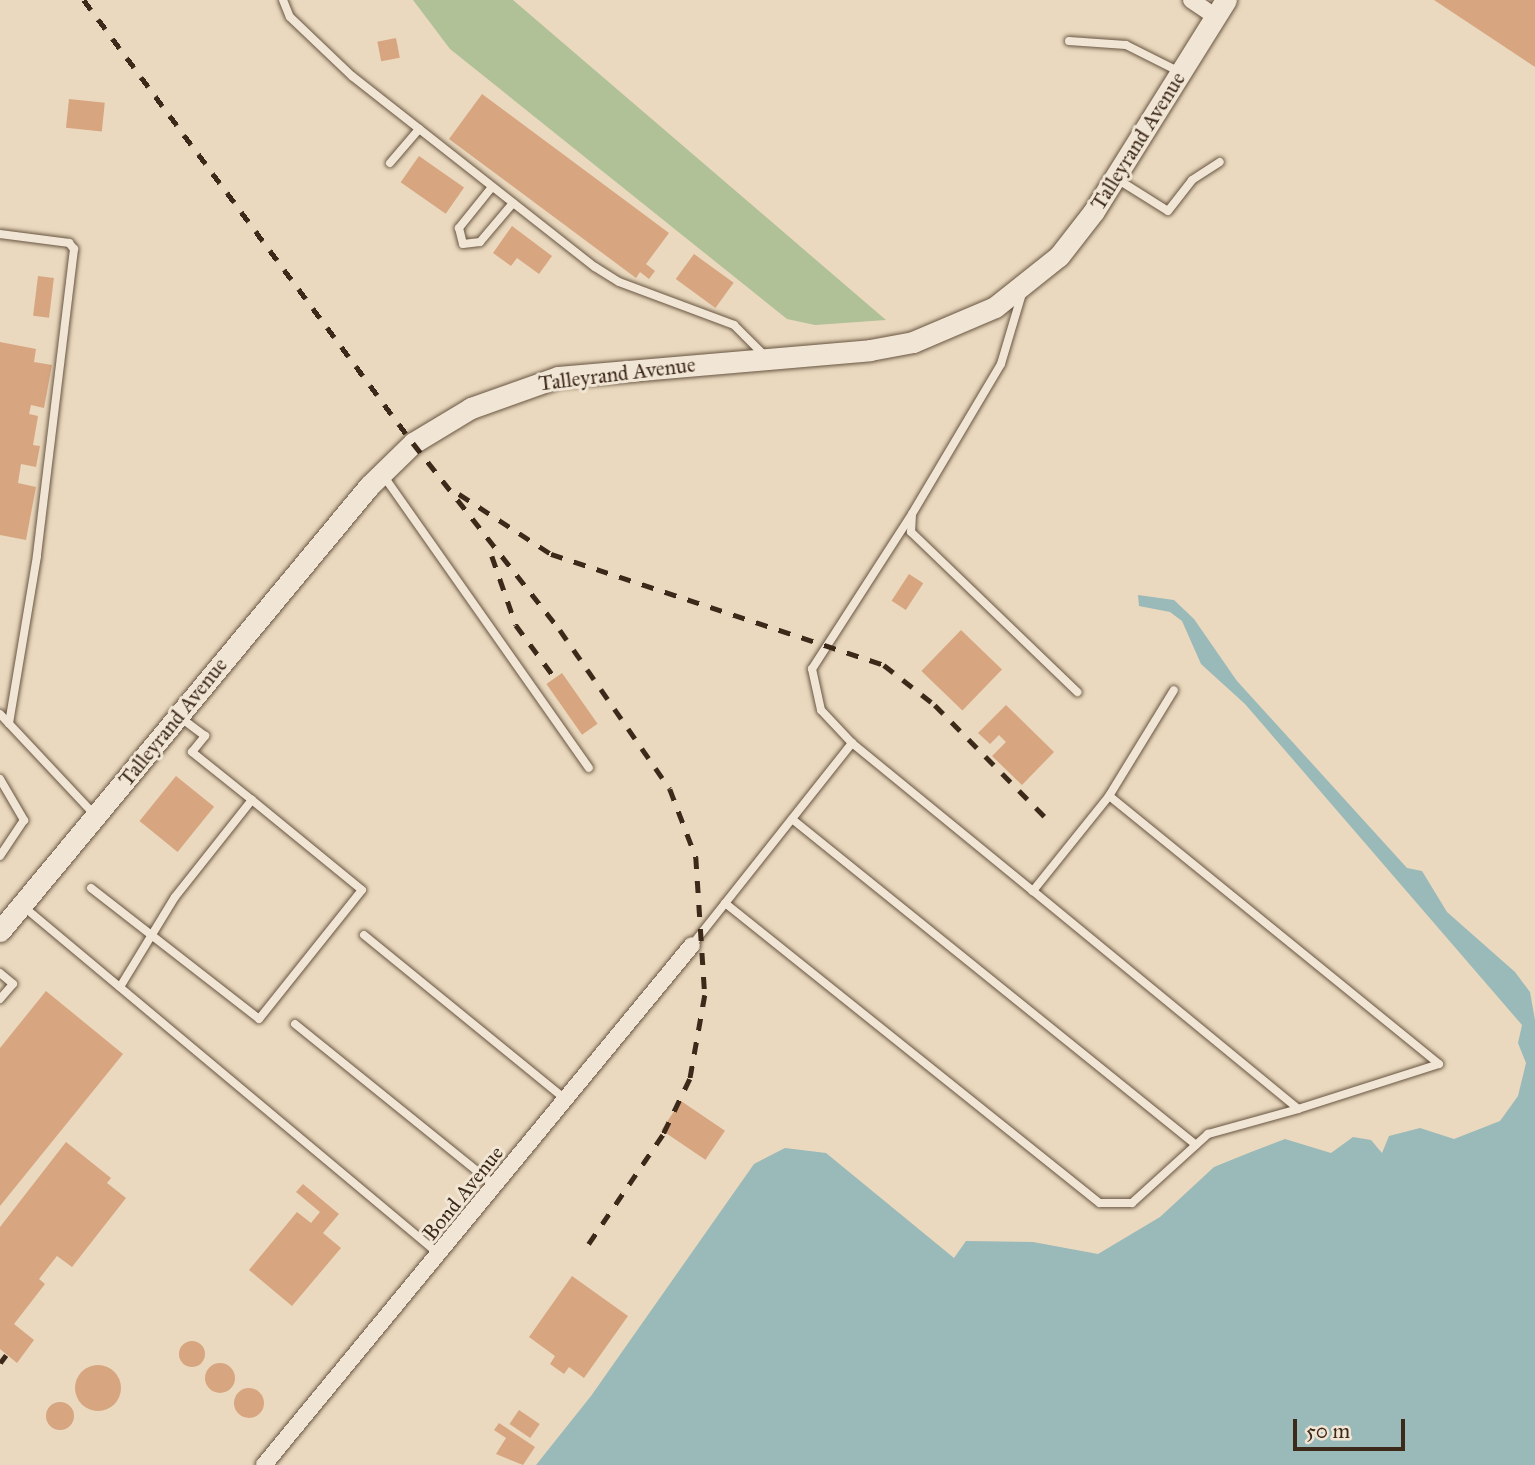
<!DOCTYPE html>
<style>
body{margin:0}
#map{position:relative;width:1535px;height:1465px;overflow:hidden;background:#ead9be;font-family:"IM FELL Great Primer",serif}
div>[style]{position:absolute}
.green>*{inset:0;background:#b0c097}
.water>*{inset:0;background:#9ab9b9}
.building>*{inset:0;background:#d7a580;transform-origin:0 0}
.round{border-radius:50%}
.roads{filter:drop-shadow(0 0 2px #685542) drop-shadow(0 0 2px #685542)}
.service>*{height:8px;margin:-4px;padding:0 4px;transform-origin:4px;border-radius:4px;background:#f1e6d5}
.minor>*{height:16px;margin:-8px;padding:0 8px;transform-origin:8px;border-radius:8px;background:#f1e6d5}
.tertiary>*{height:21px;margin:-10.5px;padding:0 10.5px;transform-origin:10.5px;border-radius:10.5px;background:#f1e6d5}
.rail>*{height:4.5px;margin-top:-2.25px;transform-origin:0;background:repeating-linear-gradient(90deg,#3d2919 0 12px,transparent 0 24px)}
span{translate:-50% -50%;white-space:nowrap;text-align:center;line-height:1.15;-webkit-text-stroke:6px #f1e6d5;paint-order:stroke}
.street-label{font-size:21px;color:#3d2919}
.scale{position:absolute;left:1293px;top:1419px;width:112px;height:32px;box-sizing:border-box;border:4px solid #3d2919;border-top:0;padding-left:9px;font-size:21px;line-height:24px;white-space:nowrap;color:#3d2919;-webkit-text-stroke:5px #f1e6d5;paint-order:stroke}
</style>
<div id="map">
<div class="green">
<i style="clip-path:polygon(413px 0,513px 0,886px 320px,815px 325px,787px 319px,450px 49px)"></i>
</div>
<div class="water">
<i style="clip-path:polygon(1138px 595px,1174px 600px,1194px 619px,1237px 681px,1407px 868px,1422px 871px,1447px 912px,1515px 972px,1530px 992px,1535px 1020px,1535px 1465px,536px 1465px,591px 1396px,754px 1164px,785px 1148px,826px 1153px,954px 1258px,966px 1241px,1033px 1242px,1098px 1254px,1160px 1217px,1214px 1167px,1251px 1152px,1285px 1139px,1331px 1153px,1353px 1137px,1371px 1140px,1382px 1153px,1389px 1136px,1420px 1128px,1454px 1139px,1500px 1121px,1518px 1096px,1526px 1063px,1518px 1043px,1522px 1025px,1245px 704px,1201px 664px,1182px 621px,1170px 612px,1139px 606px)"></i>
</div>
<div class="building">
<i style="clip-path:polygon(1434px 0,1535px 0,1535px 67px)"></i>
<i style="left:396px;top:38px;width:20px;height:19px;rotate:79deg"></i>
<i style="clip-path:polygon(482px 94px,669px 233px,646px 264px,655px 271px,649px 279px,640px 272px,636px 278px,449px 139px)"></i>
<i style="left:69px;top:99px;width:36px;height:29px;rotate:6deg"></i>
<i style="left:419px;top:156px;width:55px;height:32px;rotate:35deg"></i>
<i style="clip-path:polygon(512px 226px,552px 256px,539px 274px,517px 258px,511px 266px,493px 253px)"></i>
<i style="left:694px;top:254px;width:49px;height:31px;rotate:36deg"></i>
<i style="left:38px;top:276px;width:16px;height:40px;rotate:7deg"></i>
<i style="clip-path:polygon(0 342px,36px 349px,34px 362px,52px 365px,44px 408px,31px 405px,29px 414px,38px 416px,33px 445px,40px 446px,36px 467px,21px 464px,18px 483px,36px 487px,26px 540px,0 535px)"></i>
<i style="left:909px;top:574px;width:17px;height:32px;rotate:33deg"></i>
<i style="left:961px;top:630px;width:57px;height:57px;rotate:44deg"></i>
<i style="left:562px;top:673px;width:62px;height:19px;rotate:55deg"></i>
<i style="clip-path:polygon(1006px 705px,1054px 752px,1022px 785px,992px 756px,1006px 742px,999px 735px,990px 744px,978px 733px)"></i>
<i style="left:176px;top:776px;width:49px;height:58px;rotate:39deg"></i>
<i style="clip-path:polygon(46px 991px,123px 1054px,0 1206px,0 1048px)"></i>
<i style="left:681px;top:1101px;width:53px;height:35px;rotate:34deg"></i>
<i style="clip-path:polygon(66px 1142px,111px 1178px,107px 1183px,126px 1198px,72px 1267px,57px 1256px,39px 1279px,45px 1284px,14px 1324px,34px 1340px,17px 1363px,0 1349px,0 1227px)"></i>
<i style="clip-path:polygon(303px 1184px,339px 1214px,323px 1233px,341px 1248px,292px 1306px,249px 1270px,297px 1212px,311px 1223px,320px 1212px,296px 1192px)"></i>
<i style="clip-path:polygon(572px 1276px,628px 1316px,584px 1378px,569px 1367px,564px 1374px,550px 1364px,555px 1356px,529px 1337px)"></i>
<i class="round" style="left:179px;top:1341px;width:26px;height:26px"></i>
<i class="round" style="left:205px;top:1363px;width:30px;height:30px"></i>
<i class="round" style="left:75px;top:1365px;width:46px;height:46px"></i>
<i class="round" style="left:234px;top:1388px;width:30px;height:30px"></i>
<i class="round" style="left:46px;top:1402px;width:28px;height:28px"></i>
<i style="left:519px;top:1410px;width:25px;height:17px;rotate:34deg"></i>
<i style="clip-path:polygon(499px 1423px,535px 1447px,523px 1465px,496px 1454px,506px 1438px,494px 1430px)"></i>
</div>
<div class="roads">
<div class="service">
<i style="left:283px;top:0;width:18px;rotate:68deg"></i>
<i style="left:290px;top:17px;width:86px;rotate:43.6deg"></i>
<i style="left:352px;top:76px;width:309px;rotate:38.2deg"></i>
<i style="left:595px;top:267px;width:28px;rotate:32deg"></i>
<i style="left:619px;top:282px;width:123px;rotate:20.5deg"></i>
<i style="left:734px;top:325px;width:44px;rotate:45deg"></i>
<i style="left:1069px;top:41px;width:57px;rotate:4deg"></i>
<i style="left:1126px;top:45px;width:58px;rotate:26.6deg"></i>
<i style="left:390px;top:163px;width:45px;rotate:-49.5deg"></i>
<i style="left:1117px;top:179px;width:60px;rotate:32.1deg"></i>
<i style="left:1168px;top:211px;width:39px;rotate:-52deg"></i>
<i style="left:1192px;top:180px;width:33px;rotate:-33deg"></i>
<i style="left:492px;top:187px;width:53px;rotate:128.8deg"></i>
<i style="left:459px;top:228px;width:16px;rotate:76deg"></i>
<i style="left:463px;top:244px;width:17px;rotate:-7deg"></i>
<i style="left:480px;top:242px;width:51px;rotate:-49.8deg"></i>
<i style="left:0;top:234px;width:70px;rotate:7.4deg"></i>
<i style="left:69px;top:243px;width:8px;rotate:50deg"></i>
<i style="left:74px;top:249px;width:309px;rotate:96.9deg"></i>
<i style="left:37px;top:556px;width:170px;rotate:99.5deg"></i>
<i style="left:1023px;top:290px;width:77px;rotate:106.6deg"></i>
<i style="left:1001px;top:364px;width:174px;rotate:120.7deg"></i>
<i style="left:912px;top:514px;width:18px;rotate:93deg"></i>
<i style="left:911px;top:532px;width:231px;rotate:43.9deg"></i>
<i style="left:383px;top:475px;width:358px;rotate:54.9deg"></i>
<i style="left:0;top:714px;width:137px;rotate:46.8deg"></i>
<i style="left:852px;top:743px;width:45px;rotate:-133.2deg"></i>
<i style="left:821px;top:710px;width:42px;rotate:-102.4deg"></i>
<i style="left:812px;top:669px;width:184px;rotate:-57.2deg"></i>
<i style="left:0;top:779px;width:48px;rotate:59.7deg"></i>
<i style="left:24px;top:820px;width:43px;rotate:123.7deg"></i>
<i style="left:1109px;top:796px;width:124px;rotate:-58.5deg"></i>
<i style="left:792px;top:819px;width:519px;rotate:38.9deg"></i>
<i style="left:91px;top:888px;width:213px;rotate:37.9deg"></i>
<i style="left:259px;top:1019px;width:165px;rotate:-51.4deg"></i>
<i style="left:362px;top:890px;width:142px;rotate:-140.7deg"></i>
<i style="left:725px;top:903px;width:480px;rotate:38.7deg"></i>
<i style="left:1100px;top:1203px;width:32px"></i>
<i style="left:1132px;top:1203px;width:103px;rotate:-42.2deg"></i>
<i style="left:1208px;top:1134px;width:93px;rotate:-15.5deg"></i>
<i style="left:24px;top:907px;width:542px;rotate:39.91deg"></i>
<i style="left:364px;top:935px;width:259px;rotate:39.2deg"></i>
<i style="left:692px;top:945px;width:258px;rotate:-51.6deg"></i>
<i style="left:852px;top:743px;width:234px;rotate:39.3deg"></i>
<i style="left:1033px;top:891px;width:343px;rotate:39.4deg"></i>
<i style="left:1298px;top:1109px;width:148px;rotate:-17.7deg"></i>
<i style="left:1439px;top:1064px;width:425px;rotate:-140.9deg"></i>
<i style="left:1109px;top:796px;width:122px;rotate:128.7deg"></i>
<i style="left:0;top:973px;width:17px;rotate:40deg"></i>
<i style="left:13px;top:984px;width:20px;rotate:131deg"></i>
<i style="left:120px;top:987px;width:105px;rotate:-58.6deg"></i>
<i style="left:175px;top:897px;width:124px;rotate:-51.6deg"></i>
<i style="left:252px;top:800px;width:77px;rotate:-141.3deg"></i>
<i style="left:192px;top:752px;width:21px;rotate:-51deg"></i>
<i style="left:205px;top:736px;width:30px;rotate:-143deg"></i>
<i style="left:295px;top:1024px;width:258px;rotate:38.9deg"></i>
</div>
<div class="minor">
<i style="left:1191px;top:0;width:30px;rotate:34deg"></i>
<i style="left:264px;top:1465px;width:673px;rotate:-50.54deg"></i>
</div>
<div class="tertiary">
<i style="left:0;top:931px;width:578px;rotate:-50.33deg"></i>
<i style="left:369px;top:486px;width:62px;rotate:-44.3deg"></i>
<i style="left:413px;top:443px;width:68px;rotate:-31.1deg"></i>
<i style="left:471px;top:408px;width:92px;rotate:-19.6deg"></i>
<i style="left:558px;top:377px;width:313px;rotate:-4.9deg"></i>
<i style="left:870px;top:350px;width:44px;rotate:-10.5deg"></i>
<i style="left:913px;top:342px;width:89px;rotate:-23.1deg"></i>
<i style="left:995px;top:307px;width:82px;rotate:-38.6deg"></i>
<i style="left:1059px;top:256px;width:57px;rotate:-52.1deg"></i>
<i style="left:1094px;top:211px;width:249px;rotate:-58deg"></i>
</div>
</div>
<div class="rail">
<i style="left:84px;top:0;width:552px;rotate:53.4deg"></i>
<i style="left:413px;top:443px;width:238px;rotate:51.8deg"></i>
<i style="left:560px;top:630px;width:193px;rotate:55.3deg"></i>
<i style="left:670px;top:789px;width:73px;rotate:69.1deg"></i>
<i style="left:696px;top:857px;width:138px;rotate:86.3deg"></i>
<i style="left:705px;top:995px;width:85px;rotate:100.1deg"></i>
<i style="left:690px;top:1079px;width:62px;rotate:115.7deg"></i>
<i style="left:663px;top:1135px;width:132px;rotate:124.2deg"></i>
<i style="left:459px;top:494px;width:110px;rotate:33.1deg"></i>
<i style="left:551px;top:554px;width:351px;rotate:18.4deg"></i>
<i style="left:884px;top:665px;width:65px;rotate:38.1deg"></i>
<i style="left:935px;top:705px;width:165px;rotate:45.5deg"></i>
<i style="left:492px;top:556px;width:73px;rotate:70.8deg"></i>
<i style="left:516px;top:625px;width:66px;rotate:53.7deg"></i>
<i style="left:0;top:1363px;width:10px;rotate:-53deg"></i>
</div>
<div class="street-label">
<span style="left:1138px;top:141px;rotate:-58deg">Talleyrand Avenue</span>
<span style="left:617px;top:374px;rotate:-7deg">Talleyrand Avenue</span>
<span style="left:173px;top:722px;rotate:-51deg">Talleyrand Avenue</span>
<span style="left:463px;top:1193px;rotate:-51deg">Bond Avenue</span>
</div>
<div class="scale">50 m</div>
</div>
